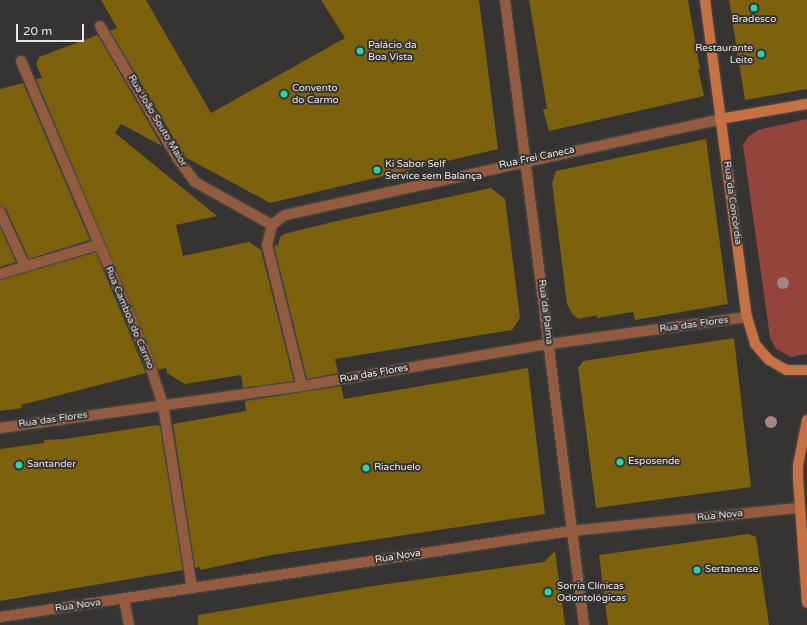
<!DOCTYPE html>
<meta charset="utf-8">
<style>
body{margin:0}
#map{position:relative;width:807px;height:625px;overflow:hidden;background:#363432;font-family:"Varela Round",sans-serif}
div>[style]{position:absolute}
.green>*{inset:0;background:#92443d}
.building>*{inset:0;background:#7c620d}
.roads{filter:drop-shadow(0 0 1px #52504e) drop-shadow(0 0 1px #52504e)}
.street>*{height:10px;margin:-5px;padding:0 5px;transform-origin:5px;border-radius:5px;background:#935c41}
.secondary>*{height:10px;margin:-5px;padding:0 5px;transform-origin:5px;border-radius:5px;background:#c77042}
.trees>*{width:12px;height:12px;margin:-6px;border-radius:50%;background:#a38581}
.dots>*{width:11px;height:11px;translate:-50% -50%;box-sizing:border-box;border:2px solid #363432;border-radius:50%}
span{translate:-50% -50%;white-space:nowrap;text-align:center;line-height:1.15;-webkit-text-stroke:4px #363432;paint-order:stroke}
.poi-label{font-size:10px;color:#e6e5e3}
.left{translate:0 -50%;text-align:left}
.right{translate:-100% -50%;text-align:right}
.street-label{font-size:10px;color:#e6e5e3}
.scale{position:absolute;left:16px;top:24px;width:68px;height:18px;box-sizing:border-box;border:2px solid #e6e5e3;border-top:0;padding-left:5px;font-size:12px;line-height:14px;white-space:nowrap;color:#e6e5e3;-webkit-text-stroke:3px #363432;paint-order:stroke}
</style>
<div id="map">
<div class="green">
<i style="clip-path:polygon(807px 119px,807px 354px,791px 357px,776px 349px,770px 338px,743px 145px,748px 137px,758px 130px)"></i>
</div>
<div class="building">
<i style="clip-path:polygon(101px 0,146px 0,211px 113px,345px 38px,321px 0,479px 0,498px 149px,270px 203px,185px 157px,110px 31px,117px 28px)"></i>
<i style="clip-path:polygon(529px 0,688px 0,700px 69px,698px 69px,704px 96px,549px 131px,543px 109px,547px 109px)"></i>
<i style="clip-path:polygon(729px 0,807px 0,807px 89px,745px 100px)"></i>
<i style="clip-path:polygon(98px 35px,162px 146px,121px 124px,115px 133px,217px 216px,176px 225px,183px 256px,249px 242px,261px 250px,294px 381px,243px 388px,241px 375px,185px 384px,167px 373px,166px 368px,158px 370px,36px 79px,42px 78px,36px 64px,39px 57px)"></i>
<i style="clip-path:polygon(23px 83px,90px 240px,29px 259px,6px 209px,0 206px,0 89px)"></i>
<i style="clip-path:polygon(706px 139px,728px 304px,635px 320px,633px 312px,597px 318px,597px 315px,579px 319px,573px 315px,567px 304px,552px 183px,556px 171px)"></i>
<i style="clip-path:polygon(491px 188px,505px 199px,520px 318px,512px 330px,335px 359px,338px 373px,307px 379px,274px 246px,278px 245px,280px 237px,284px 234px,337px 221px)"></i>
<i style="clip-path:polygon(0 227px,16px 262px,0 267px)"></i>
<i style="clip-path:polygon(96px 252px,146px 373px,21px 405px,22px 408px,0 411px,0 280px)"></i>
<i style="clip-path:polygon(734px 338px,751px 487px,596px 508px,578px 368px,583px 361px)"></i>
<i style="clip-path:polygon(528px 368px,545px 514px,272px 555px,200px 570px,200px 567px,195px 568px,173px 424px,246px 411px,245px 401px,341px 386px,344px 399px)"></i>
<i style="clip-path:polygon(157px 425px,160px 426px,183px 570px,0 601px,0 449px,44px 443px,44px 440px,65px 439px)"></i>
<i style="clip-path:polygon(748px 534px,756px 537px,769px 625px,608px 625px,599px 555px)"></i>
<i style="clip-path:polygon(555px 551px,565px 625px,198px 625px,198px 615px,373px 586px,544px 562px)"></i>
</div>
<div class="roads">
<div class="street">
<i style="left:505px;top:0;width:630px;rotate:82.8deg"></i>
<i style="left:100px;top:26px;width:153px;rotate:59.7deg"></i>
<i style="left:177px;top:158px;width:30px;rotate:53deg"></i>
<i style="left:195px;top:182px;width:88px;rotate:29.2deg"></i>
<i style="left:272px;top:225px;width:21px;rotate:104deg"></i>
<i style="left:267px;top:245px;width:145px;rotate:76.1deg"></i>
<i style="left:21px;top:61px;width:324px;rotate:66.9deg"></i>
<i style="left:148px;top:359px;width:48px;rotate:71.9deg"></i>
<i style="left:163px;top:405px;width:185px;rotate:81deg"></i>
<i style="left:0;top:212px;width:60px;rotate:65.2deg"></i>
<i style="left:272px;top:225px;width:16px;rotate:-38deg"></i>
<i style="left:285px;top:215px;width:445px;rotate:-12.4deg"></i>
<i style="left:0;top:274px;width:102px;rotate:-16.5deg"></i>
<i style="left:0;top:428px;width:305px;rotate:-7.9deg"></i>
<i style="left:302px;top:386px;width:251px;rotate:-9.7deg"></i>
<i style="left:549px;top:344px;width:200px;rotate:-7.8deg"></i>
<i style="left:124px;top:599px;width:26px;rotate:79deg"></i>
<i style="left:0;top:617px;width:577px;rotate:-8.57deg"></i>
<i style="left:571px;top:531px;width:228px;rotate:-5.8deg"></i>
</div>
<div class="secondary">
<i style="left:705px;top:0;width:320px;rotate:82.5deg"></i>
<i style="left:747px;top:317px;width:28px;rotate:73deg"></i>
<i style="left:755px;top:344px;width:21px;rotate:49deg"></i>
<i style="left:769px;top:360px;width:20px;rotate:30deg"></i>
<i style="left:786px;top:370px;width:21px"></i>
<i style="left:720px;top:119px;width:88px;rotate:-9.8deg"></i>
<i style="left:807px;top:420px;width:46px;rotate:101.3deg"></i>
<i style="left:798px;top:465px;width:13px;rotate:90deg"></i>
<i style="left:798px;top:478px;width:125px;rotate:85.9deg"></i>
</div>
</div>
<div class="trees">
<i style="left:783px;top:283px"></i>
<i style="left:771px;top:422px"></i>
</div>
<div class="dots">
<i style="left:754px;top:8px;background:#26d5ae"></i>
<i style="left:360px;top:51px;background:#26d5ae"></i>
<i style="left:761px;top:54px;background:#26d5ae"></i>
<i style="left:284px;top:94px;background:#26d5ae"></i>
<i style="left:377px;top:170px;background:#26d5ae"></i>
<i style="left:620px;top:462px;background:#26d5ae"></i>
<i style="left:19px;top:465px;background:#26d5ae"></i>
<i style="left:366px;top:468px;background:#26d5ae"></i>
<i style="left:697px;top:570px;background:#26d5ae"></i>
<i style="left:548px;top:592px;background:#26d5ae"></i>
</div>
<div class="poi-label">
<span style="left:754px;top:20px">Bradesco</span>
<span class="left" style="left:368px;top:51px">Palácio da<br>Boa Vista</span>
<span class="right" style="left:753px;top:54px">Restaurante<br>Leite</span>
<span class="left" style="left:292px;top:94px">Convento<br>do Carmo</span>
<span class="left" style="left:385px;top:170px">Ki Sabor Self<br>Service sem Balança</span>
<span class="left" style="left:628px;top:462px">Esposende</span>
<span class="left" style="left:27px;top:465px">Santander</span>
<span class="left" style="left:374px;top:468px">Riachuelo</span>
<span class="left" style="left:705px;top:570px">Sertanense</span>
<span class="left" style="left:557px;top:592px">Sorria Clínicas<br>Odontológicas</span>
</div>
<div class="street-label">
<span style="left:157px;top:121px;rotate:59deg">Rua João Souto Maior</span>
<span style="left:537px;top:158px;rotate:-12deg">Rua Frei Caneca</span>
<span style="left:732px;top:203px;rotate:82deg">Rua da Concórdia</span>
<span style="left:545px;top:312px;rotate:83deg">Rua da Palma</span>
<span style="left:129px;top:318px;rotate:67deg">Rua Camboa do Carmo</span>
<span style="left:694px;top:325px;rotate:-8deg">Rua das Flores</span>
<span style="left:374px;top:374px;rotate:-10deg">Rua das Flores</span>
<span style="left:53px;top:420px;rotate:-8deg">Rua das Flores</span>
<span style="left:720px;top:516px;rotate:-6deg">Rua Nova</span>
<span style="left:398px;top:557px;rotate:-9deg">Rua Nova</span>
<span style="left:78px;top:606px;rotate:-8deg">Rua Nova</span>
</div>
<div class="scale">20 m</div>
</div>
